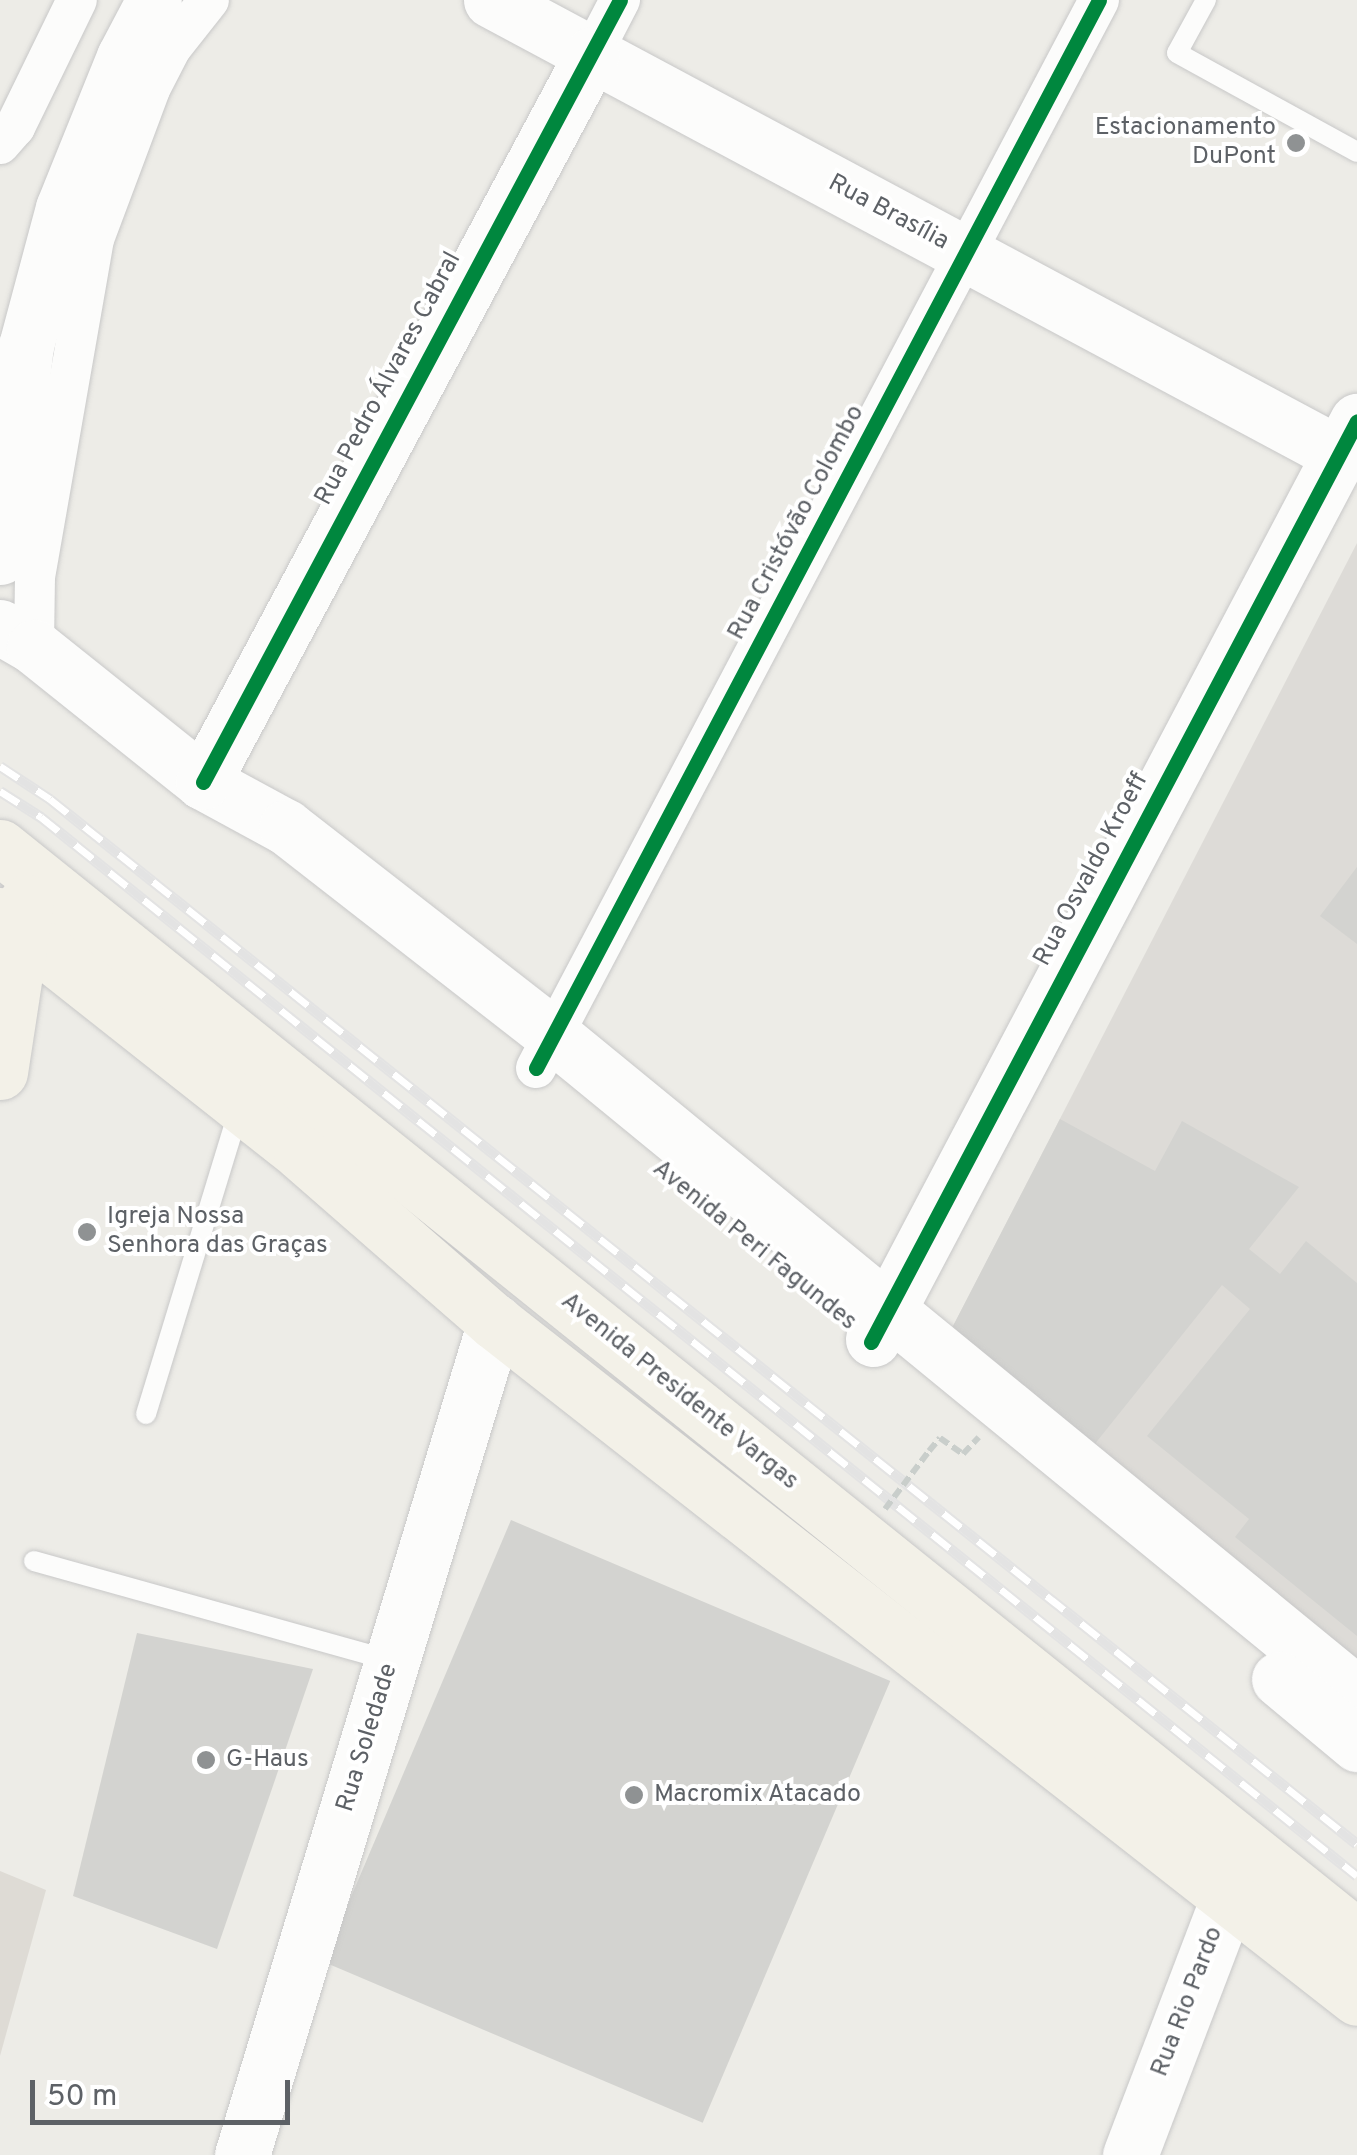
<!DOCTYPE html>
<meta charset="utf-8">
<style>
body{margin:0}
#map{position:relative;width:1357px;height:2155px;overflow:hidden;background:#edece7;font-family:Overpass,sans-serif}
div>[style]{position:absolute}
.industrial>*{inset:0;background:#dddbd7}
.education>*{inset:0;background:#dedbd5}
.building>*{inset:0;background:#d3d3d0;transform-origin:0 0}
.path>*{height:6px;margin-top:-3px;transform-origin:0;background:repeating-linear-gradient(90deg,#c9cecb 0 10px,transparent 0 15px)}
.roads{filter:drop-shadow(0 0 2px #c8c8c8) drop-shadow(0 0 2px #c8c8c8)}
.lane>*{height:20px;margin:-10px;padding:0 10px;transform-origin:10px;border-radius:10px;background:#fcfcfb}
.street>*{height:40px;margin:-20px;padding:0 20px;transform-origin:20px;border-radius:20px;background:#fcfcfb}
.secondary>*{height:55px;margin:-27.5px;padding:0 27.5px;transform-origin:27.5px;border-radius:27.5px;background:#fcfcfb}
.primary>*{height:55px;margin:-27.5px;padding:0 27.5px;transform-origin:27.5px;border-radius:27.5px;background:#f3f1e8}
.rail>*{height:11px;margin-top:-5.5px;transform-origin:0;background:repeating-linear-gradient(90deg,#fff 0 22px,#e3e3e3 0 44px);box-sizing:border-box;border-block:2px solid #e3e3e3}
.path-bridge>*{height:6px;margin-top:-3px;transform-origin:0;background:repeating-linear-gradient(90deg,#c9cecb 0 10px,transparent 0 15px)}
.cycleway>*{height:15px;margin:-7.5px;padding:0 7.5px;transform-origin:7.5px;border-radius:7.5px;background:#00873e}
.dots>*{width:28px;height:28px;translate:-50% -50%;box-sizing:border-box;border:5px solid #fff;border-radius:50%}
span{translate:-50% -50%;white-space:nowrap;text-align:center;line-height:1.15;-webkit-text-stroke:8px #fff;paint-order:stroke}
.poi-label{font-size:25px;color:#5d6166}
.right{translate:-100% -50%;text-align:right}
.left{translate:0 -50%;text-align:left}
.street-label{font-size:25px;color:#5d6166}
.scale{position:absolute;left:30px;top:2080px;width:260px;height:45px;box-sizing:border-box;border:5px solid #5d6166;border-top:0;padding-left:12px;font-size:30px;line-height:35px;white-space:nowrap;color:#5d6166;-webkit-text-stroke:8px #fff;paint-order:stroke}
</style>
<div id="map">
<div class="industrial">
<i style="clip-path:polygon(1357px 543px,1357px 1661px,951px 1330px)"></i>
</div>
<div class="education">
<i style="clip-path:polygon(0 1871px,46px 1890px,0 2056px)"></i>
</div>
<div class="building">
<i style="clip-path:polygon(1357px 867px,1357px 944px,1320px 916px)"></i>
<i style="clip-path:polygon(1060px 1119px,1155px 1171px,1182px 1121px,1299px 1187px,1249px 1249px,1280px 1274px,1306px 1241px,1357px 1283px,1357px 1636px,1235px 1537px,1249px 1519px,1147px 1436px,1250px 1309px,1222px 1285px,1094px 1445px,951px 1330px)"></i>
<i style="left:511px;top:1520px;width:412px;height:480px;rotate:23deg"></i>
<i style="clip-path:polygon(137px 1633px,313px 1669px,217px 1949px,73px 1896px)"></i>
</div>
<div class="path">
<i style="left:929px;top:1451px;width:17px;rotate:-50deg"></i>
<i style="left:940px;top:1438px;width:28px;rotate:35deg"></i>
<i style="left:963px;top:1454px;width:23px;rotate:-47deg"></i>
</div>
<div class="roads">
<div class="lane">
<i style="left:1206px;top:0;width:60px;rotate:118.7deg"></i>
<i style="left:1177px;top:53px;width:205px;rotate:28.8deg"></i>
<i style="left:146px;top:1414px;width:321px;rotate:-73deg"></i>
<i style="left:34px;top:1561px;width:368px;rotate:15.6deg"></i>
</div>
<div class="street">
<i style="left:592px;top:54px;width:61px;rotate:-62.6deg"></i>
<i style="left:0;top:144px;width:23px;rotate:-49deg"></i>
<i style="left:15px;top:127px;width:141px;rotate:-64deg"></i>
<i style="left:34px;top:647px;width:70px;rotate:-89.2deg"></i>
<i style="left:35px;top:577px;width:343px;rotate:-80.1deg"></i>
<i style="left:94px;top:239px;width:160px;rotate:-69.5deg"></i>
<i style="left:150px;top:89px;width:46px;rotate:-62.9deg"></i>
<i style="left:171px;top:48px;width:61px;rotate:-51.6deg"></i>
<i style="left:536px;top:1068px;width:1207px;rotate:-62.2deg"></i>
</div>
<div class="secondary">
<i style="left:491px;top:0;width:962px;rotate:28.16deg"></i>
<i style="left:0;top:557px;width:213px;rotate:-83deg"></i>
<i style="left:26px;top:346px;width:143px;rotate:-75deg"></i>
<i style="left:63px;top:208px;width:163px;rotate:-68deg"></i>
<i style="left:124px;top:57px;width:64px;rotate:-62.2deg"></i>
<i style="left:0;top:627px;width:39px;rotate:30deg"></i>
<i style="left:34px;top:647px;width:216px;rotate:38.6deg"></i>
<i style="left:203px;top:782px;width:94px;rotate:28.5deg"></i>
<i style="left:286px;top:827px;width:340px;rotate:37.9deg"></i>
<i style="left:554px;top:1036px;width:1038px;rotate:39.33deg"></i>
<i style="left:203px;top:782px;width:825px;rotate:-61.88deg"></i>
<i style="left:873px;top:1339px;width:1038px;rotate:-62.2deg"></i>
<i style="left:1279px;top:1679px;width:102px;rotate:39.8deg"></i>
<i style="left:242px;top:2155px;width:871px;rotate:-73.11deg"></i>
<i style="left:1130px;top:2155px;width:322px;rotate:-69.1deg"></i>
</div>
<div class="primary">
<i style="left:0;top:847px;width:1741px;rotate:38.77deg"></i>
<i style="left:0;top:915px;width:384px;rotate:38.3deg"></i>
<i style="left:301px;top:1153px;width:257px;rotate:41.1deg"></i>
<i style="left:495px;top:1322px;width:1095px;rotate:38.1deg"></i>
<i style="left:0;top:1072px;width:172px;rotate:-81.3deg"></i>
</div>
</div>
<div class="rail">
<i style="left:0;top:766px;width:60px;rotate:33.4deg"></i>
<i style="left:50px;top:799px;width:1673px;rotate:38.64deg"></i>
<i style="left:0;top:791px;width:49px;rotate:32.4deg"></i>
<i style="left:41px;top:817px;width:1689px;rotate:38.82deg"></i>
</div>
<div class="path-bridge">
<i style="left:885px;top:1509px;width:73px;rotate:-52.8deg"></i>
</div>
<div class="cycleway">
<i style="left:203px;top:782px;width:886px;rotate:-61.93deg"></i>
<i style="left:536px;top:1068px;width:1207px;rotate:-62.2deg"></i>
<i style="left:871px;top:1342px;width:1041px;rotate:-62.18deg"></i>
</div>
<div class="dots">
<i style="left:1296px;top:143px;background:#8f9293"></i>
<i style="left:87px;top:1232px;background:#8f9293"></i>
<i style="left:206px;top:1760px;background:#8f9293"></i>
<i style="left:634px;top:1795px;background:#8f9293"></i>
</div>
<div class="poi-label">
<span class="right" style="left:1276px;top:143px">Estacionamento<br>DuPont</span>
<span class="left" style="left:107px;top:1232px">Igreja Nossa<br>Senhora das Graças</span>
<span class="left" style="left:226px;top:1760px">G-Haus</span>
<span class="left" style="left:654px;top:1795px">Macromix Atacado</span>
</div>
<div class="street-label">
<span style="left:888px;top:213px;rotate:28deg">Rua Brasília</span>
<span style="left:389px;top:379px;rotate:-62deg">Rua Pedro Álvares Cabral</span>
<span style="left:797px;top:523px;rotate:-62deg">Rua Cristóvão Colombo</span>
<span style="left:1092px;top:870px;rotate:-62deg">Rua Osvaldo Kroeff</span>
<span style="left:754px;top:1246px;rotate:39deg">Avenida Peri Fagundes</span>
<span style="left:679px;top:1392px;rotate:39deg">Avenida Presidente Vargas</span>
<span style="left:368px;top:1738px;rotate:-73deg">Rua Soledade</span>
<span style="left:1188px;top:2002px;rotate:-69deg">Rua Rio Pardo</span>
</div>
<div class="scale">50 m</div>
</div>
